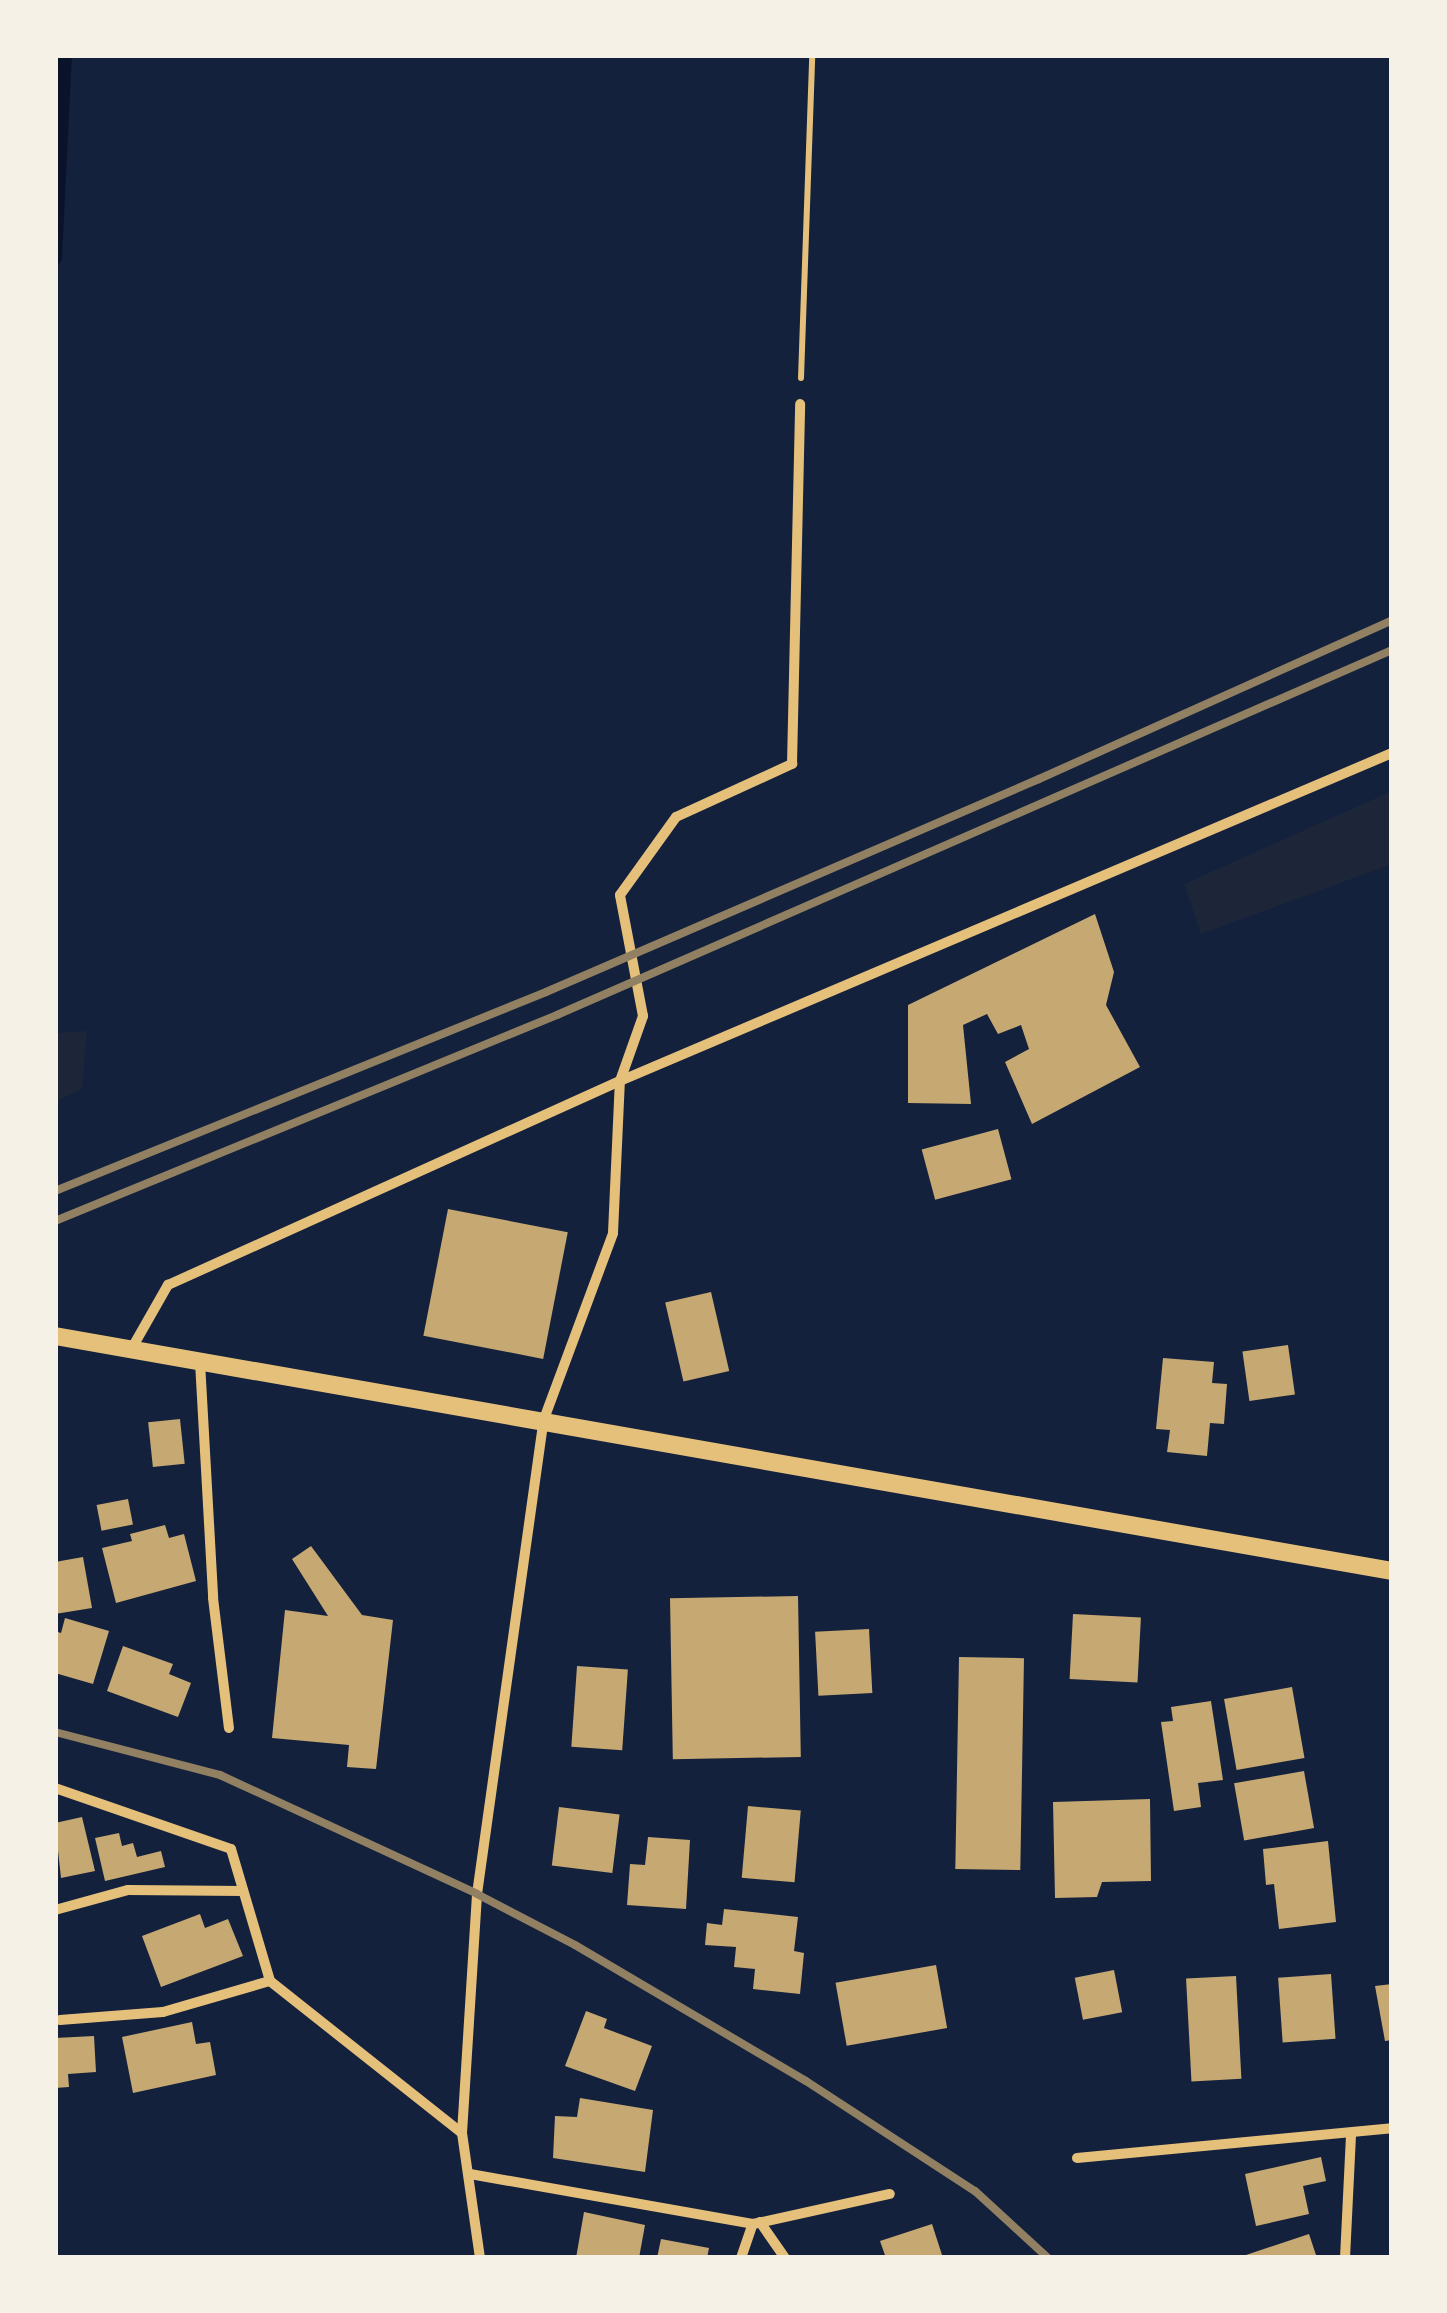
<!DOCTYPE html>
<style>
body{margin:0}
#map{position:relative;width:1447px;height:2313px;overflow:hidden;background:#14213d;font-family:"Crimson Pro",serif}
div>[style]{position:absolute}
.green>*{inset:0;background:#1d2539}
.stream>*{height:14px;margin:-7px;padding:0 7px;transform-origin:7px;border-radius:7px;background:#0b132b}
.building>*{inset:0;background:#c6a872;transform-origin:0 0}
.path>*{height:6px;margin:-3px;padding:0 3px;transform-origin:3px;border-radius:3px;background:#e5c07b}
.minor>*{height:10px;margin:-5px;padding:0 5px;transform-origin:5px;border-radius:5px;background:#e5c07b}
.tertiary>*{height:18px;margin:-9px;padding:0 9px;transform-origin:9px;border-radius:9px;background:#e5c07b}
.rail>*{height:8px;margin:-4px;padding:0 4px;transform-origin:4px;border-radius:4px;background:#918062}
span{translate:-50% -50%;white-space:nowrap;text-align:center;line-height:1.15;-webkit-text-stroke:10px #f6f1e7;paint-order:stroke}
.frame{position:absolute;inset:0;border:58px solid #f6f1e7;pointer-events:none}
</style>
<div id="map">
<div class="green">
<i style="clip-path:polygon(1392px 791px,1392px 864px,1201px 934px,1184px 884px)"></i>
<i style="clip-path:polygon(87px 1031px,82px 1089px,55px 1102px,55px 1033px)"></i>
</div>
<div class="stream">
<i style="left:55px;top:258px;width:203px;rotate:-87.2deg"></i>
</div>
<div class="building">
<i style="clip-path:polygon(1095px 914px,1114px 972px,1106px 1005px,1140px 1067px,1032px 1124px,1005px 1062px,1029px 1049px,1021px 1025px,998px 1034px,987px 1014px,963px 1025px,971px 1104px,908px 1103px,908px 1005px)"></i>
<i style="left:998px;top:1129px;width:52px;height:79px;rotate:75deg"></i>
<i style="left:448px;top:1209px;width:122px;height:129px;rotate:11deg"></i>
<i style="left:711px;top:1292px;width:81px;height:47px;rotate:77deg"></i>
<i style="left:1288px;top:1345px;width:50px;height:46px;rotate:82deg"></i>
<i style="clip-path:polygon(1163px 1358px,1214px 1362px,1212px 1383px,1227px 1384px,1224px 1424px,1210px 1423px,1207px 1456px,1167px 1452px,1170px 1430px,1156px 1429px)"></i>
<i style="left:180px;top:1419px;width:45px;height:32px;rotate:84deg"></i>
<i style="left:128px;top:1499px;width:26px;height:32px;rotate:79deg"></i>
<i style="clip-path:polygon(165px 1525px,169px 1538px,184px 1534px,196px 1581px,116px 1603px,102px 1548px,132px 1541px,130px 1534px)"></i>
<i style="clip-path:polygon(311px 1546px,362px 1615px,393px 1620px,376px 1769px,347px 1767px,349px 1745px,272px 1738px,285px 1610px,328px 1616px,292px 1559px)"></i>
<i style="clip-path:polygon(83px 1557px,92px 1608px,55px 1614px,55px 1562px)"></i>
<i style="left:798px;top:1596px;width:161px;height:128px;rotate:89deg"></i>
<i style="left:1073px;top:1614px;width:68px;height:65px;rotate:3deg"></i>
<i style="clip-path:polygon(65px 1618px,109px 1631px,93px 1684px,55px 1673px,55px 1631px,61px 1633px)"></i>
<i style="left:869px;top:1629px;width:64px;height:54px;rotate:87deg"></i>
<i style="clip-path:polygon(123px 1646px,173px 1664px,169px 1674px,191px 1683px,178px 1717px,107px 1691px)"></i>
<i style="left:959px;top:1657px;width:65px;height:212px;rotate:1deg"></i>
<i style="left:577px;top:1666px;width:51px;height:81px;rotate:4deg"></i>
<i style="left:1292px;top:1687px;width:72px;height:69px;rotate:80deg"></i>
<i style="clip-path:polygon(1211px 1701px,1223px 1780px,1198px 1783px,1201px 1807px,1174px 1811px,1161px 1722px,1173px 1721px,1171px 1707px)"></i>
<i style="left:1304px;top:1771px;width:58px;height:71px;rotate:80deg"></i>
<i style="clip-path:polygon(1150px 1799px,1151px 1881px,1102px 1882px,1097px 1897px,1055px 1898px,1053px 1802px)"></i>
<i style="left:748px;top:1806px;width:53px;height:72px;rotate:5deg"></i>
<i style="left:559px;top:1807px;width:61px;height:59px;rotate:7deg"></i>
<i style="clip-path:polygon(82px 1817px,95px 1871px,61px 1878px,55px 1823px)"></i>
<i style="clip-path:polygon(119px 1833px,122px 1846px,133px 1843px,137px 1857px,161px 1851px,165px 1867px,105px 1881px,95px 1838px)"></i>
<i style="clip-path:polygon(648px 1837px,690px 1840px,686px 1909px,627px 1905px,630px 1864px,645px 1865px)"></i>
<i style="clip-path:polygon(1328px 1841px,1336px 1922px,1279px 1929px,1274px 1884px,1266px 1885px,1263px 1849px)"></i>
<i style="clip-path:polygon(724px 1909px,798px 1917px,794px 1951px,804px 1953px,800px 1994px,753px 1989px,755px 1969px,734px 1967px,736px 1947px,705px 1945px,707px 1923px,722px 1925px)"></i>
<i style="clip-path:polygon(200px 1914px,205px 1928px,228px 1919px,243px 1956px,161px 1987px,142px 1936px)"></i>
<i style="left:936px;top:1965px;width:64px;height:102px;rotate:80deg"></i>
<i style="left:1114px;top:1970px;width:43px;height:40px;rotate:79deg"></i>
<i style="left:1331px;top:1974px;width:65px;height:53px;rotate:86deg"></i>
<i style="left:1236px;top:1976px;width:103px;height:50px;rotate:87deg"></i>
<i style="clip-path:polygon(1392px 1984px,1392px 2040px,1385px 2041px,1375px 1986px)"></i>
<i style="clip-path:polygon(586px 2011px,607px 2019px,604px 2028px,652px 2046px,635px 2091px,565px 2066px)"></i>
<i style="clip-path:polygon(192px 2022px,196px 2044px,210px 2042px,216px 2075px,133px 2093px,122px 2037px)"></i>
<i style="clip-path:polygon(94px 2036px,96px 2072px,68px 2074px,69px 2087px,55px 2088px,55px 2038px)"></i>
<i style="clip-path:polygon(580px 2098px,653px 2110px,645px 2172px,553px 2158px,555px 2116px,577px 2117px)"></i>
<i style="clip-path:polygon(1321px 2157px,1326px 2181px,1303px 2186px,1309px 2214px,1256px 2226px,1245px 2174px)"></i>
<i style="clip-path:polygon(584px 2212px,645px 2225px,639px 2258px,576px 2258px)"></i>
<i style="clip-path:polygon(932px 2224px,943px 2258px,886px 2258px,880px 2241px)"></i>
<i style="clip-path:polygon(1309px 2234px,1317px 2258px,1240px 2258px,1240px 2257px)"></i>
<i style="clip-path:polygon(661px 2239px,709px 2248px,707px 2258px,657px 2258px)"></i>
</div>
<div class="path">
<i style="left:801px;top:378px;width:323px;rotate:-88deg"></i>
</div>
<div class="minor">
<i style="left:132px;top:1348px;width:73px;rotate:-60.3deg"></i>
<i style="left:168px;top:1285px;width:496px;rotate:-24.3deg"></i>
<i style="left:620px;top:1081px;width:839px;rotate:-23.02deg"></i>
<i style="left:200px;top:1362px;width:236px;rotate:86.8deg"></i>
<i style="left:213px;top:1598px;width:131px;rotate:83deg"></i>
<i style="left:55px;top:1788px;width:186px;rotate:19.1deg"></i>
<i style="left:231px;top:1849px;width:138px;rotate:73.5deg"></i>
<i style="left:270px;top:1981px;width:245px;rotate:38.4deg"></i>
<i style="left:55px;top:1910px;width:76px;rotate:-15.3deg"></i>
<i style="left:128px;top:1890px;width:115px;rotate:0.5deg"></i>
<i style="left:60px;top:2020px;width:103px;rotate:-4.4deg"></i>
<i style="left:163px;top:2012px;width:111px;rotate:-16.2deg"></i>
<i style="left:1077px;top:2158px;width:316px;rotate:-5.4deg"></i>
<i style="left:470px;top:2174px;width:287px;rotate:10deg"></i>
<i style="left:753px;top:2224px;width:140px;rotate:-12.4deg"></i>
<i style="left:760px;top:2222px;width:44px;rotate:55.2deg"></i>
<i style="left:480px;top:2258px;width:126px;rotate:-98.2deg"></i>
<i style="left:462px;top:2133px;width:239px;rotate:-86.4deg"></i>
<i style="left:477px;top:1894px;width:480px;rotate:-82deg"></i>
<i style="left:544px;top:1419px;width:198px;rotate:-69.6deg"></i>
<i style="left:613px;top:1233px;width:152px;rotate:-87.4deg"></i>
<i style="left:620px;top:1081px;width:69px;rotate:-70.5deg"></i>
<i style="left:643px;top:1016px;width:123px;rotate:-100.8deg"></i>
<i style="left:620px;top:895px;width:96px;rotate:-54.3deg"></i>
<i style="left:676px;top:817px;width:128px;rotate:-24.6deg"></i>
<i style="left:792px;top:764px;width:360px;rotate:-88.7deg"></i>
<i style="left:741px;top:2258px;width:36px;rotate:-71deg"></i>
<i style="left:1345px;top:2258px;width:123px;rotate:-87.2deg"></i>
</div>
<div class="tertiary">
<i style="left:55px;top:1336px;width:1357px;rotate:9.97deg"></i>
</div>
<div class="rail">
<i style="left:55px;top:1191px;width:530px;rotate:-22.06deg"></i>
<i style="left:546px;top:992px;width:537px;rotate:-23.37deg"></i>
<i style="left:1039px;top:779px;width:387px;rotate:-24.2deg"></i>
<i style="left:55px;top:1221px;width:543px;rotate:-22.31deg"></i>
<i style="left:557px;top:1015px;width:911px;rotate:-23.61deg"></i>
<i style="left:55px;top:1732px;width:171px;rotate:14.6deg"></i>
<i style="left:220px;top:1775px;width:283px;rotate:24.8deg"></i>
<i style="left:477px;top:1894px;width:110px;rotate:27.5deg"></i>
<i style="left:575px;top:1945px;width:268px;rotate:30.5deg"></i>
<i style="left:806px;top:2081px;width:202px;rotate:33.1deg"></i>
<i style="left:975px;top:2191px;width:99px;rotate:42.5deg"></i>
</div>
<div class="frame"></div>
</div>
